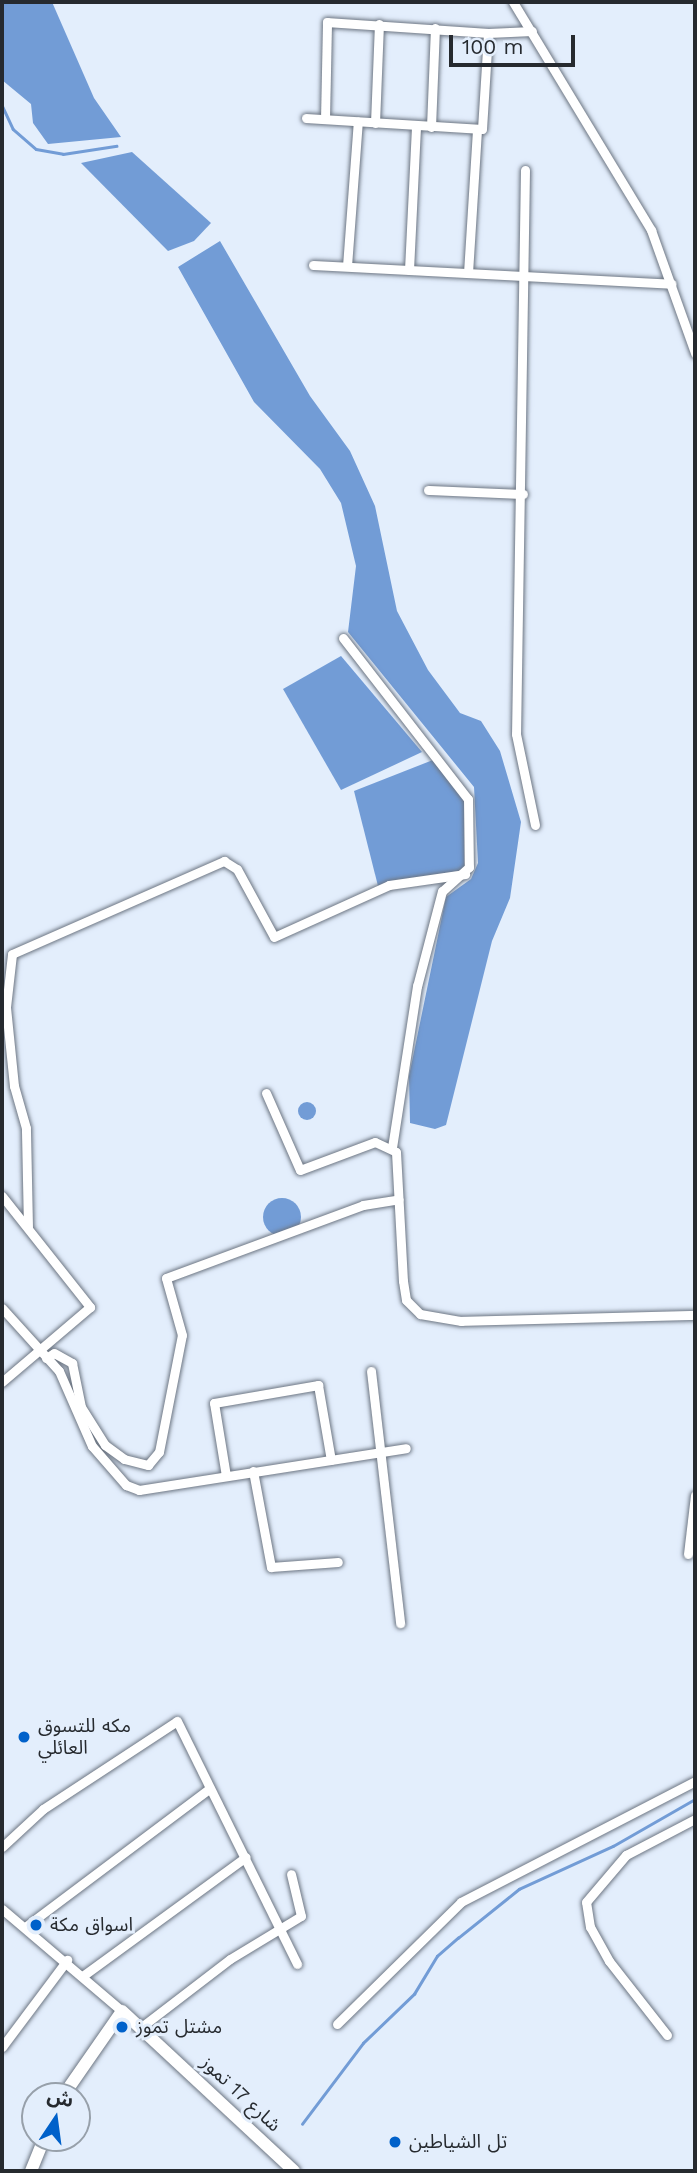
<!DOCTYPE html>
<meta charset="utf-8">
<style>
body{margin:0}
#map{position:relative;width:697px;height:2173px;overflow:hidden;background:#e3eefc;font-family:"Work Sans","Noto Sans Arabic",sans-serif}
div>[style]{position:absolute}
.water>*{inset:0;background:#729cd6}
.round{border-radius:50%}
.stream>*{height:2.5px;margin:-1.25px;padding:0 1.25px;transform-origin:1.25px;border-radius:1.25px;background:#729cd6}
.roads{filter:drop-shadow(0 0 2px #6d7683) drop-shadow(0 0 2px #6d7683)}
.street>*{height:9px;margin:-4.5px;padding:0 4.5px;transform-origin:4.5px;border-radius:4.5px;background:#fff}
.secondary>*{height:12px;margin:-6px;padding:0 6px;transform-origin:6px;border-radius:6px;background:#fff}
.dots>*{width:19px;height:19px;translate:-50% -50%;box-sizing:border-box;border:4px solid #e3eefc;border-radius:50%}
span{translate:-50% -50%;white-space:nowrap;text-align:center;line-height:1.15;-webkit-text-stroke:6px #e3eefc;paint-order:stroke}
.poi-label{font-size:19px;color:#262a2f}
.left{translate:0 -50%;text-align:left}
.street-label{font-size:19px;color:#262a2f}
.frame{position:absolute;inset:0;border:4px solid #262a2f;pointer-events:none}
.north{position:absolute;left:21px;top:2082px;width:70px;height:70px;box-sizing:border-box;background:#e3eefc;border:2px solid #97a0aa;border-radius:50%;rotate:13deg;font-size:19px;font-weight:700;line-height:28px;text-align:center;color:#262a2f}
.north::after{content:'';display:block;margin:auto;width:24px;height:32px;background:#0061ca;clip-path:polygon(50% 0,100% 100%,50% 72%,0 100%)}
.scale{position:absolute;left:449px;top:35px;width:126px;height:32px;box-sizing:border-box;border:4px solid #262a2f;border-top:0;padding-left:9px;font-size:21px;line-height:24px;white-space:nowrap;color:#262a2f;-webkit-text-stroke:5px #e3eefc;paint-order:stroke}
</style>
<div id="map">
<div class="water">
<i style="clip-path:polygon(2px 2px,52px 2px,94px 98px,121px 137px,48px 144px,33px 123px,31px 104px,2px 80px)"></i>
<i style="clip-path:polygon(132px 152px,211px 223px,194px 241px,168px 251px,81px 163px)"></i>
<i style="clip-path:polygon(220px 241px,310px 396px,350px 451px,375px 506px,397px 611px,428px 670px,460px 713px,481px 721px,500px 751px,521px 822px,510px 898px,492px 941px,446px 1125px,435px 1129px,410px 1123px,409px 1076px,446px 897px,471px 879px,478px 863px,474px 787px,348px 632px,356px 566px,341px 503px,320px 469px,254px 402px,178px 267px)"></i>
<i style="clip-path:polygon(341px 656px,422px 752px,341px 790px,283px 689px)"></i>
<i style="clip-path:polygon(438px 758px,464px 791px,464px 870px,378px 886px,354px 791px)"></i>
<i class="round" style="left:298px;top:1102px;width:18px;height:18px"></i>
<i class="round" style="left:263px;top:1198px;width:38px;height:38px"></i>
</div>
<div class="stream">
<i style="left:2px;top:105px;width:26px;rotate:65deg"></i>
<i style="left:13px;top:129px;width:30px;rotate:41deg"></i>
<i style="left:36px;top:149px;width:27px;rotate:10deg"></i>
<i style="left:63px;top:154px;width:54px;rotate:-8.6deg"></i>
<i style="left:302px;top:2124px;width:101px;rotate:-53deg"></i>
<i style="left:363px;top:2043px;width:71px;rotate:-43.9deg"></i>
<i style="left:414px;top:1994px;width:44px;rotate:-58.8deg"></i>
<i style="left:437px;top:1956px;width:28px;rotate:-41deg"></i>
<i style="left:458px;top:1938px;width:78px;rotate:-38.8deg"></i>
<i style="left:519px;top:1889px;width:103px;rotate:-24.6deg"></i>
<i style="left:613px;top:1846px;width:95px;rotate:-29.8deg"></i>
</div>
<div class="roads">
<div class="street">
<i style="left:513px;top:2px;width:267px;rotate:58.8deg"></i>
<i style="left:651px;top:230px;width:131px;rotate:70.3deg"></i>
<i style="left:306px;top:118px;width:176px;rotate:3.6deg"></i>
<i style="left:482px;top:129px;width:96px;rotate:-86.4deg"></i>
<i style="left:488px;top:33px;width:44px;rotate:-2.6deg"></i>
<i style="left:325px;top:119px;width:97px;rotate:-88.8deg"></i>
<i style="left:327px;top:22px;width:161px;rotate:3.9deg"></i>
<i style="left:375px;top:123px;width:99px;rotate:-87.7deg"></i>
<i style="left:431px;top:127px;width:99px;rotate:-87.7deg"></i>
<i style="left:525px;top:170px;width:564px;rotate:90.91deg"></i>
<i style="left:516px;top:734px;width:93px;rotate:78.2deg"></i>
<i style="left:313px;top:265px;width:359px;rotate:3deg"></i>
<i style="left:347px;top:266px;width:145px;rotate:-85.7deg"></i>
<i style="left:409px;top:270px;width:144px;rotate:-87.2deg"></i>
<i style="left:468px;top:273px;width:143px;rotate:-86.4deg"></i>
<i style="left:428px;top:490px;width:95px;rotate:2.4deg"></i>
<i style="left:343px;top:638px;width:204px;rotate:52.2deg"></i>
<i style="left:468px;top:799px;width:68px;rotate:89.2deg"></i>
<i style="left:469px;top:867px;width:36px;rotate:138deg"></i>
<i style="left:442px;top:891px;width:98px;rotate:104.7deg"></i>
<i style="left:417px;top:986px;width:163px;rotate:98.8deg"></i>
<i style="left:266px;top:1093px;width:84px;rotate:66.2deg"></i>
<i style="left:300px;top:1170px;width:80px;rotate:-20.5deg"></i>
<i style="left:375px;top:1142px;width:23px;rotate:25deg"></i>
<i style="left:396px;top:1152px;width:129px;rotate:86.9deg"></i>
<i style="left:403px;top:1281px;width:19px;rotate:81deg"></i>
<i style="left:406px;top:1300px;width:20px;rotate:45deg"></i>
<i style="left:420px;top:1314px;width:42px;rotate:9.7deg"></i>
<i style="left:461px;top:1321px;width:234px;rotate:-1.5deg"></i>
<i style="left:2px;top:1196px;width:142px;rotate:51.6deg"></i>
<i style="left:90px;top:1307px;width:116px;rotate:139.6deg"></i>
<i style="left:28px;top:1227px;width:99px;rotate:-91.2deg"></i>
<i style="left:26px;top:1128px;width:44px;rotate:-105.9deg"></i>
<i style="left:14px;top:1086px;width:79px;rotate:-95.8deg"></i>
<i style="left:6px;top:1007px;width:53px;rotate:-83.5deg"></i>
<i style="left:12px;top:954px;width:232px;rotate:-23.7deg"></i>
<i style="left:224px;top:861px;width:15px;rotate:32deg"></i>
<i style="left:237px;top:869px;width:77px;rotate:61.4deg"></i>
<i style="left:274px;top:937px;width:126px;rotate:-24.3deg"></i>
<i style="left:389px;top:885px;width:77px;rotate:-8.2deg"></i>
<i style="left:2px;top:1308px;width:85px;rotate:47.9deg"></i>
<i style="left:59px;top:1371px;width:82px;rotate:66.3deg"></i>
<i style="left:92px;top:1446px;width:52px;rotate:48.9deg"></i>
<i style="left:126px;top:1485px;width:14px;rotate:21deg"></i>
<i style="left:139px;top:1490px;width:270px;rotate:-8.9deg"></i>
<i style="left:46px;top:1358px;width:9px;rotate:-32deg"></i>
<i style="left:54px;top:1353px;width:21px;rotate:29deg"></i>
<i style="left:72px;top:1363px;width:45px;rotate:78.4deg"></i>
<i style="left:81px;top:1407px;width:45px;rotate:57.7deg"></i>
<i style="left:105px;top:1445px;width:24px;rotate:36deg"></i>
<i style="left:124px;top:1459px;width:25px;rotate:14deg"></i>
<i style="left:148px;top:1465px;width:17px;rotate:-50deg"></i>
<i style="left:159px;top:1452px;width:119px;rotate:-78.9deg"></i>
<i style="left:182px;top:1335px;width:59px;rotate:-105.7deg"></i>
<i style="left:166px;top:1278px;width:210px;rotate:-20.3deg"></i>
<i style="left:363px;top:1205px;width:36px;rotate:-9deg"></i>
<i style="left:371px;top:1371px;width:254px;rotate:83.4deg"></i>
<i style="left:253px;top:1471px;width:98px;rotate:79.4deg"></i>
<i style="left:271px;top:1567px;width:67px;rotate:-4.3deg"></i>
<i style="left:226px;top:1476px;width:74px;rotate:-99.3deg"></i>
<i style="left:214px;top:1403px;width:106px;rotate:-9.8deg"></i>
<i style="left:318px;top:1385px;width:76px;rotate:80.2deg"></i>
<i style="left:688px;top:1554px;width:59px;rotate:-83.2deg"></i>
<i style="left:2px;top:1847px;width:56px;rotate:-42.8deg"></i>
<i style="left:43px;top:1809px;width:160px;rotate:-33.3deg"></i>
<i style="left:177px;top:1721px;width:271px;rotate:63.7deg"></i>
<i style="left:2px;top:1909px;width:157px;rotate:40.4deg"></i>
<i style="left:25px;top:1927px;width:231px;rotate:-36.9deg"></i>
<i style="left:84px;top:1975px;width:200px;rotate:-36.1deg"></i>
<i style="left:337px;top:2024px;width:174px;rotate:-44.5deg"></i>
<i style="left:461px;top:1902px;width:263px;rotate:-27.3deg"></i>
<i style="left:140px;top:2028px;width:113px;rotate:-37.5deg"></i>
<i style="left:230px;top:1959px;width:83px;rotate:-31.2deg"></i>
<i style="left:301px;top:1916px;width:43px;rotate:-103.4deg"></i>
<i style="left:667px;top:2035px;width:94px;rotate:-128.1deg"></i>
<i style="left:609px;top:1961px;width:39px;rotate:-119deg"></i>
<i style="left:590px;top:1927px;width:25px;rotate:-99deg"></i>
<i style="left:586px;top:1902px;width:62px;rotate:-49.6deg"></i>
<i style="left:626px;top:1855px;width:78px;rotate:-27.6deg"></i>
<i style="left:2px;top:2047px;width:109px;rotate:-53.2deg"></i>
</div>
<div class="secondary">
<i style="left:63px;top:2096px;width:103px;rotate:-55.2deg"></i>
<i style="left:122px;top:2011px;width:235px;rotate:42.9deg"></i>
<i style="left:31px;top:2171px;width:35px;rotate:-68deg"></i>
</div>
</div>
<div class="dots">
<i style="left:24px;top:1737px;background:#0061ca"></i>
<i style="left:36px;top:1925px;background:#0061ca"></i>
<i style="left:122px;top:2027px;background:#0061ca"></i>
<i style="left:395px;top:2142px;background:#0061ca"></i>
</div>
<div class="poi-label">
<span class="left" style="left:38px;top:1737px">مكه للتسوق<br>العائلي</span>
<span class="left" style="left:50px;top:1925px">اسواق مكة</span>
<span class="left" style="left:136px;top:2027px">مشتل تموز</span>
<span class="left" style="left:409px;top:2142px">تل الشياطين</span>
</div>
<div class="street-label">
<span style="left:241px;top:2094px;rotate:43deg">شارع 17 تموز</span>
</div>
<div class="frame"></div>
<div class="north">ش</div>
<div class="scale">100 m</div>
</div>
